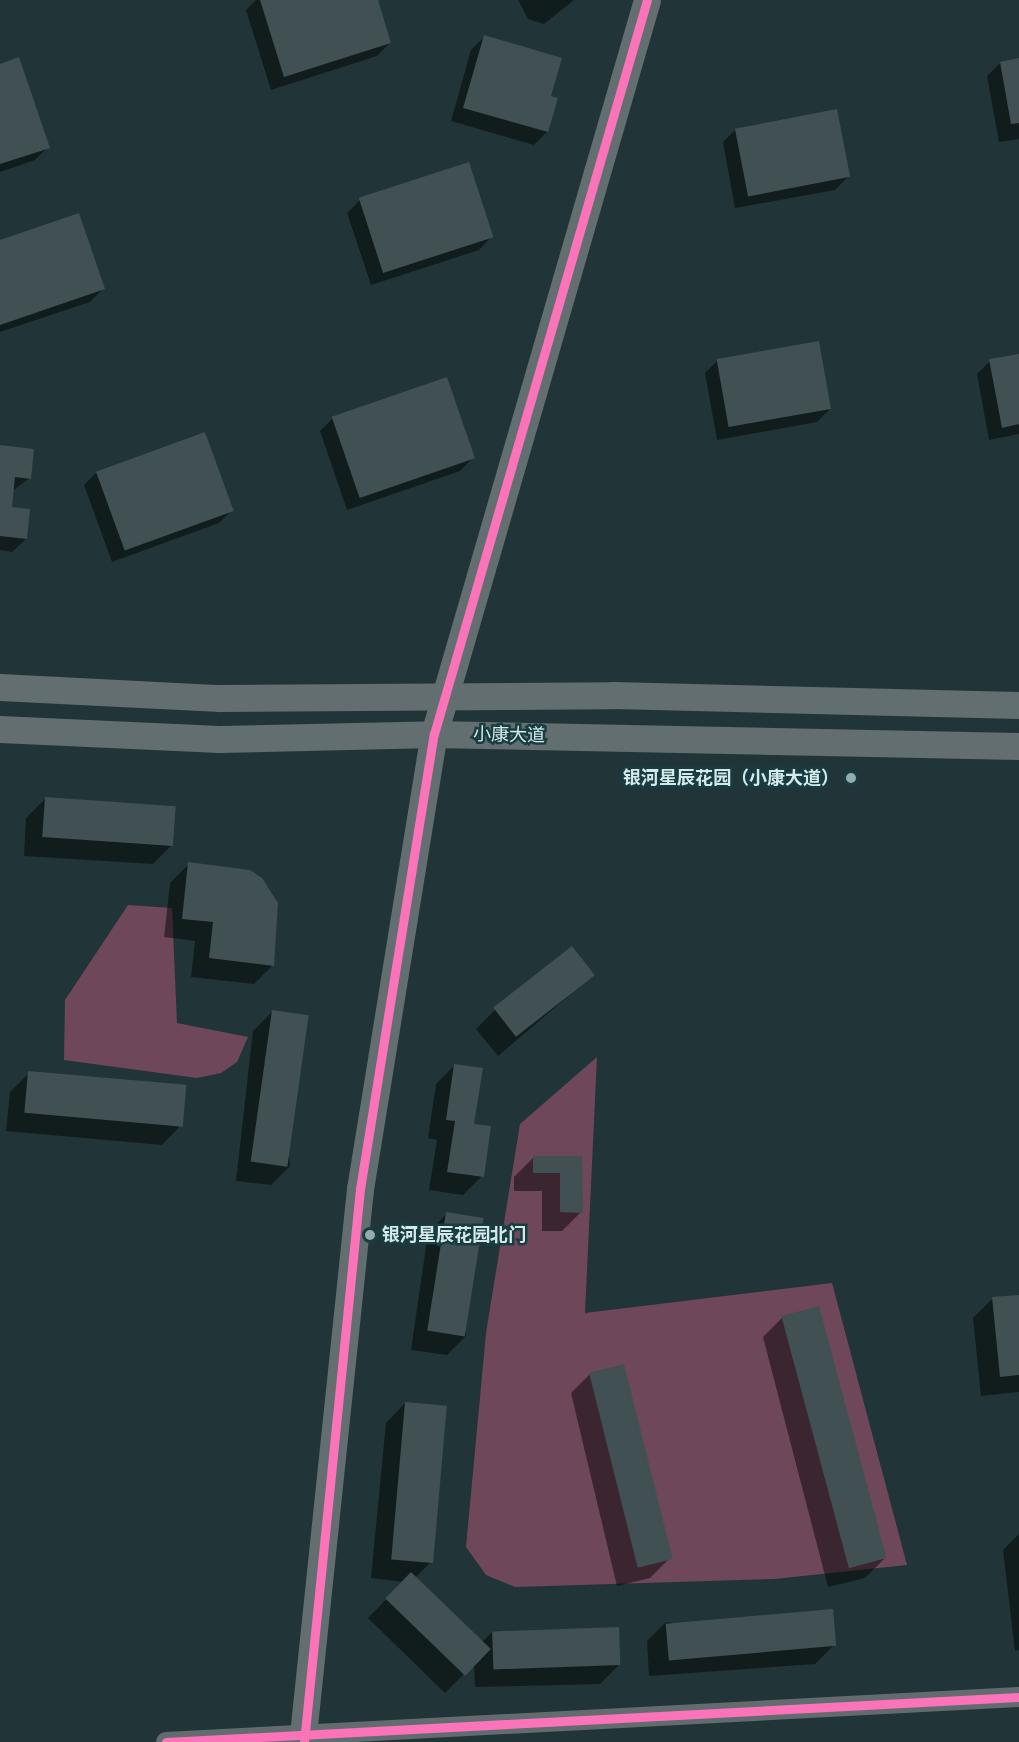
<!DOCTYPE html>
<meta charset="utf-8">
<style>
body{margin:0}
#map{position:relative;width:1019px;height:1742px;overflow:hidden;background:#213538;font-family:Quicksand,"Noto Sans SC",sans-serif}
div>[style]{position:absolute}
.green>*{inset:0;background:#6e475b}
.shadow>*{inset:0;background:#0007}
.building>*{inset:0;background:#405053;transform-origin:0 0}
.street>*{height:20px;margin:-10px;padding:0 10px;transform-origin:10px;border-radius:10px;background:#626c6e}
.secondary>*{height:27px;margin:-13.5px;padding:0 13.5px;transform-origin:13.5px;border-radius:13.5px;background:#626e6f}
.cycleway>*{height:9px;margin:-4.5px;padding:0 4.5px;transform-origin:4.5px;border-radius:4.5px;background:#fb73b8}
.dots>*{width:16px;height:16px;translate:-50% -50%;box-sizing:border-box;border:3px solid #183d41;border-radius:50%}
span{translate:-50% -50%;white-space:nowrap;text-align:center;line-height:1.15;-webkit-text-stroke:5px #183d41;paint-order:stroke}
.street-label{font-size:18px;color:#d5e9eb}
.poi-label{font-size:18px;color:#d5e9eb;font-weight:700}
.right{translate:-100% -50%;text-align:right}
.left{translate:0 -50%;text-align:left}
</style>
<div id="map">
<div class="green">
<i style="clip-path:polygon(128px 905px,172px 908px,177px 1023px,248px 1037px,237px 1062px,221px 1073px,197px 1078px,64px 1060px,65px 1000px)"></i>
<i style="clip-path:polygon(597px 1057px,585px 1313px,832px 1283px,907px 1565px,774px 1579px,515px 1587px,486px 1575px,466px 1547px,486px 1333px,520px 1124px)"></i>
</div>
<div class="shadow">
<i style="clip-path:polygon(256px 0,376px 0,390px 43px,377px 56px,271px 90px,246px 10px)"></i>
<i style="clip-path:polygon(518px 0,517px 0,574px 0,544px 24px,528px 19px)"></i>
<i style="clip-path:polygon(484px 37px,547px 132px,534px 145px,451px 121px,471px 50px)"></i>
<i style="clip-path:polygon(1019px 60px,1019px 139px,999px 142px,987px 76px,1000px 63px)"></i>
<i style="clip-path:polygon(0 65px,48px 147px,35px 160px,0 172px)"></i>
<i style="clip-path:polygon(736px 129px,848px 177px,835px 190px,735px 208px,723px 142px)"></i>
<i style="clip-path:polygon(360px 200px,492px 236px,479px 250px,371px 285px,347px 213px)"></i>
<i style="clip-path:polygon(0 242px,103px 289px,90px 302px,0 332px)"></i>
<i style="clip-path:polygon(1019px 355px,1019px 434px,989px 440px,977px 374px,990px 361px)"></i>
<i style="clip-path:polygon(718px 360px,830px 409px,817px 422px,717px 440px,705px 373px)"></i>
<i style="clip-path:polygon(333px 418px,473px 458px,460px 471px,347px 510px,320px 431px)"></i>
<i style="clip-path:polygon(0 447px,30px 478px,12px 491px,11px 508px,26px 539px,12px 552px,0 550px)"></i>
<i style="clip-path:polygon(97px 472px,232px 510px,219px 523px,112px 562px,84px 485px)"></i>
<i style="clip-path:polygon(45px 799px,172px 845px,153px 864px,24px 856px,26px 818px)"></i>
<i style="clip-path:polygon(189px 864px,273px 965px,254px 984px,191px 977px,195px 941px,164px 937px,170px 883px)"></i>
<i style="clip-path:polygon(593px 975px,498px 1056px,476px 1029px,495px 1010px)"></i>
<i style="clip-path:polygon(272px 1012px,290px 1166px,271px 1185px,236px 1181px,253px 1031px)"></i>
<i style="clip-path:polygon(455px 1065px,482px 1176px,463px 1195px,429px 1190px,437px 1140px,428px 1138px,436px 1084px)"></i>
<i style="clip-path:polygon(29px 1073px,181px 1125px,162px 1145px,6px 1131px,10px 1092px)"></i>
<i style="clip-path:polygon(533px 1158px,581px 1158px,581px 1212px,562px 1231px,542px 1231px,542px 1191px,514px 1191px,514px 1177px)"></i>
<i style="clip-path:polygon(447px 1213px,466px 1336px,447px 1355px,411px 1350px,428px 1233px)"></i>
<i style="clip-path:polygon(1019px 1296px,1019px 1392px,981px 1396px,973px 1318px,992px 1299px)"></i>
<i style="clip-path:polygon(782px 1318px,884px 1559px,865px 1578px,828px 1587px,763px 1337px)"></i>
<i style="clip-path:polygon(590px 1374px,669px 1559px,650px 1578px,617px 1586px,571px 1393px)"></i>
<i style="clip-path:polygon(405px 1403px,430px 1563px,415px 1578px,482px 1642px,493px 1631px,619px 1665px,600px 1684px,475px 1687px,474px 1664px,445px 1693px,368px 1618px,403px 1582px,371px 1578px,386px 1423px)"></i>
<i style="clip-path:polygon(1019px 1534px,1019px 1650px,1015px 1651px,1003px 1550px)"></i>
<i style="clip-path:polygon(666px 1622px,834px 1645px,815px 1664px,649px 1676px,647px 1641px)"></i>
</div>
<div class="building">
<i style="clip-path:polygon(260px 0,378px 0,391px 43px,284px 77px)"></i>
<i style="clip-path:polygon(484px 35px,562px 58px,551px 96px,558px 98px,548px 132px,463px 108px)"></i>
<i style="clip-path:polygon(19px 57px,50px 148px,0 164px,0 64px)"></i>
<i style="clip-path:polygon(1019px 58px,1019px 123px,1011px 124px,1000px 62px)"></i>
<i style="left:837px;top:109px;width:69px;height:104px;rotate:79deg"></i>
<i style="left:469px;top:162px;width:79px;height:116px;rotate:72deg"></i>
<i style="clip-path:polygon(79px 213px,105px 289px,0 325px,0 240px)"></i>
<i style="left:819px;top:341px;width:69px;height:104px;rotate:80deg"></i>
<i style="clip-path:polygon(1019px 354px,1019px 424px,1002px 428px,989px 359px)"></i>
<i style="left:447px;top:377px;width:86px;height:122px;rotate:71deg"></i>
<i style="left:205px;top:432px;width:84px;height:116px;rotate:70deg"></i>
<i style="clip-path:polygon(0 445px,34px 449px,31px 479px,15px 477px,12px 507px,30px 509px,27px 539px,0 536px)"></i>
<i style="left:45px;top:797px;width:131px;height:40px;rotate:4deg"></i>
<i style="clip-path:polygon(188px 862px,250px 870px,262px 878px,278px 903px,274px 966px,209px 958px,213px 922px,182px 919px)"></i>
<i style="left:572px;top:946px;width:37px;height:100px;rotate:52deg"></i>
<i style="left:272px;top:1010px;width:37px;height:153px;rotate:8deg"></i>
<i style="clip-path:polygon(454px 1064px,483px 1068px,474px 1124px,491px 1126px,484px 1177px,447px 1172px,455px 1121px,446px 1120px)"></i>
<i style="left:28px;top:1071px;width:159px;height:42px;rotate:5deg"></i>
<i style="clip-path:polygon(533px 1156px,582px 1156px,583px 1213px,560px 1212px,560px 1173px,533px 1173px)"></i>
<i style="left:446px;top:1212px;width:38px;height:120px;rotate:9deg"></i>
<i style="clip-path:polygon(1019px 1295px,1019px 1375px,1000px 1377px,992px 1297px)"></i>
<i style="left:819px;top:1306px;width:261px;height:39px;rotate:75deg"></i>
<i style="left:624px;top:1364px;width:201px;height:36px;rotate:76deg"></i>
<i style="left:405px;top:1402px;width:42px;height:158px;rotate:5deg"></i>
<i style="left:411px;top:1572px;width:111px;height:37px;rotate:44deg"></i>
<i style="left:833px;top:1609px;width:37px;height:168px;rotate:85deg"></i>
<i style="left:619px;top:1627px;width:38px;height:127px;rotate:88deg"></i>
</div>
<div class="street">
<i style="left:166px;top:1742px;width:854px;rotate:-3.02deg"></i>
</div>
<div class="secondary">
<i style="left:0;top:687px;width:220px;rotate:2.9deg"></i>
<i style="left:220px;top:698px;width:393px;rotate:-0.4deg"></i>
<i style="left:613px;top:695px;width:406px;rotate:1.4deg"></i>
<i style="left:0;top:729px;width:219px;rotate:2.6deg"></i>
<i style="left:219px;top:739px;width:215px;rotate:-1.3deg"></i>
<i style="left:434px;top:734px;width:585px;rotate:1.18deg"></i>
<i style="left:303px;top:1735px;width:549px;rotate:-84.04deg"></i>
<i style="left:360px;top:1189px;width:461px;rotate:-80.8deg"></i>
<i style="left:434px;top:734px;width:764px;rotate:-73.82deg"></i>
</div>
<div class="cycleway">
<i style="left:166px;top:1742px;width:854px;rotate:-3.02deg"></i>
<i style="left:304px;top:1742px;width:556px;rotate:-84.22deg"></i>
<i style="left:360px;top:1189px;width:461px;rotate:-80.8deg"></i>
<i style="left:434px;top:734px;width:764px;rotate:-73.82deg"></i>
</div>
<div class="dots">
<i style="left:851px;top:778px;background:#96aaac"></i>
<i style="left:370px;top:1235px;background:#96aaac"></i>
</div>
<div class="street-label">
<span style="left:509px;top:735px;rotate:1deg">小康大道</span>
</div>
<div class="poi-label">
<span class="right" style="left:839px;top:778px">银河星辰花园（小康大道）</span>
<span class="left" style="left:382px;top:1235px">银河星辰花园北门</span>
</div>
</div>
